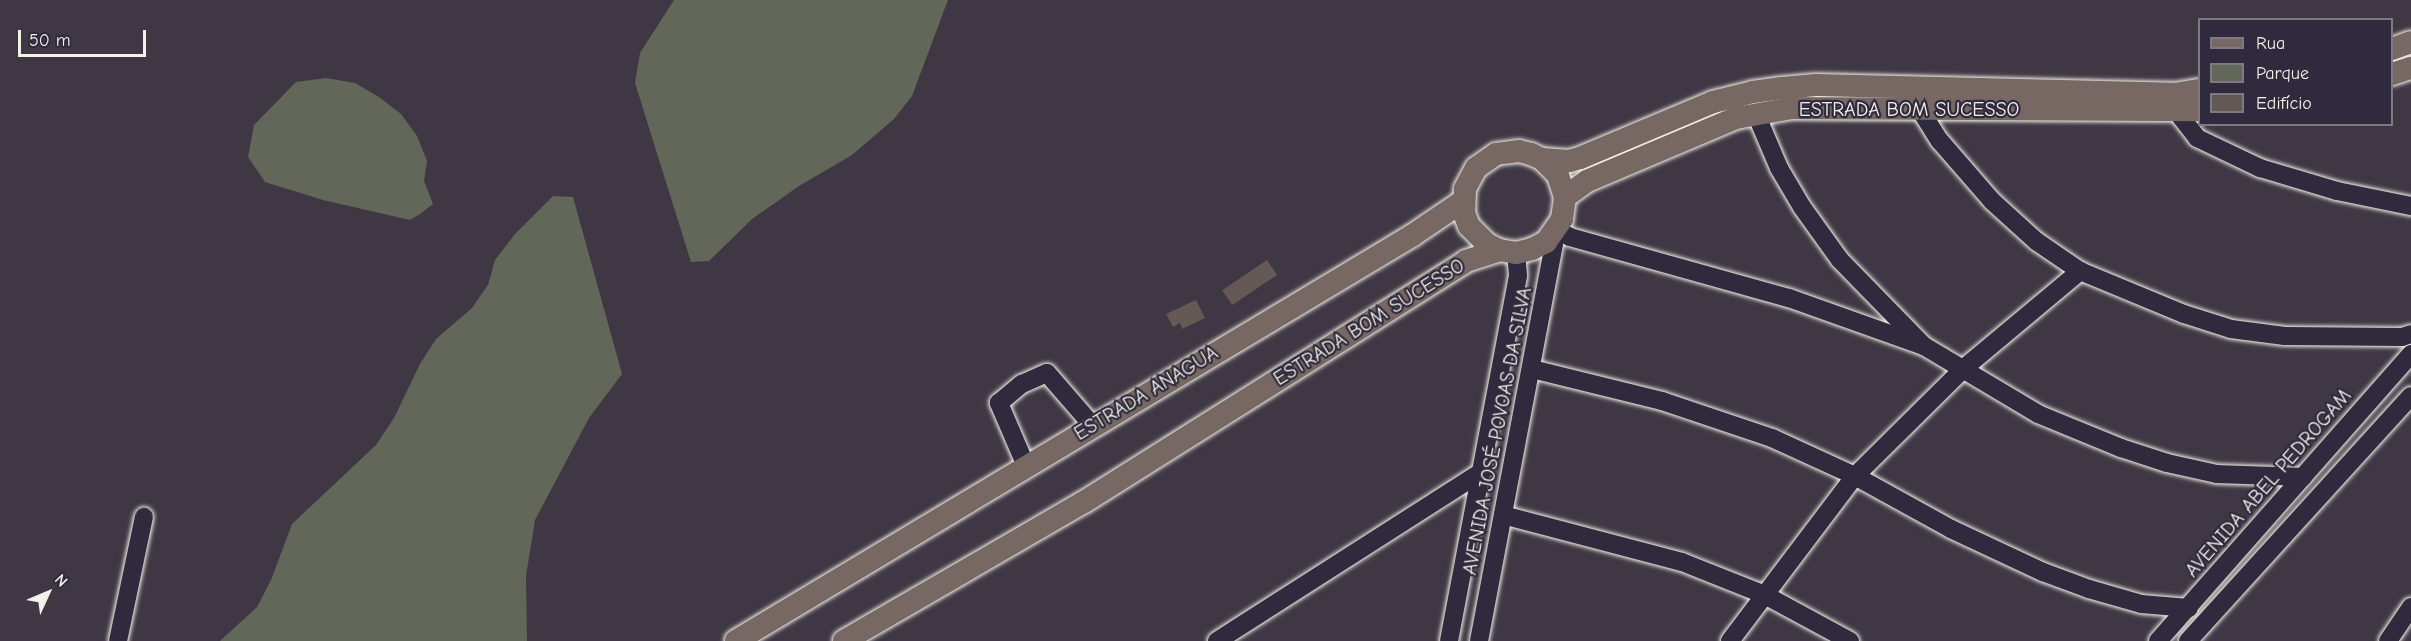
<!DOCTYPE html>
<meta charset="utf-8">
<style>
body{margin:0}
#map{position:relative;width:2411px;height:641px;overflow:hidden;background:#3f3844;font-family:"Comic Neue",sans-serif}
div>[style]{position:absolute}
.green>*{inset:0;background:#626759}
.building>*{inset:0;background:#655955;transform-origin:0 0}
.roads{filter:drop-shadow(0 0 2px #f4f1e8) drop-shadow(0 0 2px #f4f1e8)}
.minor>*{height:18px;margin:-9px;padding:0 9px;transform-origin:9px;border-radius:9px;background:#2f2a3d}
.major>*{height:22px;margin:-11px;padding:0 11px;transform-origin:11px;border-radius:11px;background:#776864}
span{translate:-50% -50%;white-space:nowrap;text-align:center;line-height:1.15;-webkit-text-stroke:4.5px #2f2a3d;paint-order:stroke}
.street-label{font-size:20px;color:#f4f1e8}
.legend{position:absolute;left:2198px;top:18px;width:195px;height:108px;box-sizing:border-box;background:#2f2a3d;border:2px solid #7e7a81;margin:0;padding:8px 10px;list-style:none;font-size:18px;color:#f4f1e8}
.legend li{display:flex;align-items:center;gap:12px;height:30px}
.legend b{width:30px;border:2px solid #7e7a81}
.north{position:absolute;left:18px;top:563px;width:60px;height:60px;-webkit-text-stroke:4px #2f2a3d;paint-order:stroke;rotate:46deg;font-size:16px;font-weight:700;line-height:24px;text-align:center;color:#f4f1e8}
.north::after{content:'';display:block;margin:auto;width:21px;height:27px;background:#f4f1e8;clip-path:polygon(50% 0,100% 100%,50% 72%,0 100%)}
.scale{position:absolute;left:18px;top:30px;width:128px;height:27px;box-sizing:border-box;border:3px solid #f4f1e8;border-top:0;padding-left:8px;font-size:18px;line-height:21px;white-space:nowrap;color:#f4f1e8;-webkit-text-stroke:4px #2f2a3d;paint-order:stroke}
</style>
<div id="map">
<div class="green">
<i style="clip-path:polygon(674px 0,948px 0,912px 96px,894px 119px,852px 155px,799px 186px,752px 219px,709px 261px,691px 262px,635px 83px,640px 53px)"></i>
<i style="clip-path:polygon(326px 78px,355px 83px,379px 97px,401px 114px,417px 136px,427px 161px,424px 181px,433px 204px,420px 214px,410px 220px,323px 200px,265px 182px,248px 157px,254px 125px,296px 82px)"></i>
<i style="clip-path:polygon(553px 196px,573px 197px,622px 374px,589px 418px,535px 520px,526px 576px,527px 641px,220px 641px,257px 607px,271px 580px,292px 524px,376px 445px,394px 418px,420px 364px,436px 339px,472px 308px,488px 285px,495px 260px,515px 234px)"></i>
</div>
<div class="building">
<i style="left:1267px;top:260px;width:18px;height:54px;rotate:56deg"></i>
<i style="clip-path:polygon(1196px 300px,1205px 318px,1182px 329px,1180px 323px,1173px 327px,1166px 314px)"></i>
</div>
<div class="roads">
<div class="minor">
<i style="left:2175px;top:99px;width:13px;rotate:81deg"></i>
<i style="left:2177px;top:112px;width:33px;rotate:52deg"></i>
<i style="left:2197px;top:138px;width:70px;rotate:25.5deg"></i>
<i style="left:2260px;top:168px;width:80px;rotate:16.6deg"></i>
<i style="left:2337px;top:191px;width:76px;rotate:11.5deg"></i>
<i style="left:1919px;top:108px;width:39px;rotate:58deg"></i>
<i style="left:1940px;top:141px;width:79px;rotate:49.1deg"></i>
<i style="left:1992px;top:201px;width:59px;rotate:42.3deg"></i>
<i style="left:2036px;top:241px;width:53px;rotate:34.3deg"></i>
<i style="left:2080px;top:271px;width:113px;rotate:22.5deg"></i>
<i style="left:2184px;top:314px;width:49px;rotate:17.7deg"></i>
<i style="left:2231px;top:329px;width:54px;rotate:7.4deg"></i>
<i style="left:2285px;top:336px;width:117px;rotate:0.5deg"></i>
<i style="left:2402px;top:337px;width:9px;rotate:-18deg"></i>
<i style="left:1756px;top:114px;width:59px;rotate:66.9deg"></i>
<i style="left:1779px;top:168px;width:45px;rotate:59.5deg"></i>
<i style="left:1802px;top:207px;width:65px;rotate:54.4deg"></i>
<i style="left:1840px;top:260px;width:120px;rotate:45.7deg"></i>
<i style="left:1924px;top:346px;width:133px;rotate:30.8deg"></i>
<i style="left:2038px;top:414px;width:90px;rotate:22.3deg"></i>
<i style="left:2121px;top:448px;width:48px;rotate:18.1deg"></i>
<i style="left:2167px;top:463px;width:51px;rotate:12.4deg"></i>
<i style="left:2217px;top:474px;width:86px;rotate:2deg"></i>
<i style="left:1532px;top:369px;width:134px;rotate:13.8deg"></i>
<i style="left:1662px;top:401px;width:116px;rotate:18.6deg"></i>
<i style="left:1772px;top:438px;width:91px;rotate:24.6deg"></i>
<i style="left:1855px;top:476px;width:110px;rotate:28.9deg"></i>
<i style="left:1951px;top:529px;width:102px;rotate:25.1deg"></i>
<i style="left:2043px;top:572px;width:49px;rotate:20.3deg"></i>
<i style="left:2089px;top:589px;width:54px;rotate:16.1deg"></i>
<i style="left:2141px;top:604px;width:48px;rotate:4.8deg"></i>
<i style="left:1026px;top:466px;width:69px;rotate:-113.2deg"></i>
<i style="left:999px;top:403px;width:30px;rotate:-40deg"></i>
<i style="left:1022px;top:384px;width:27px;rotate:-24deg"></i>
<i style="left:1047px;top:373px;width:69px;rotate:49.1deg"></i>
<i style="left:1503px;top:515px;width:185px;rotate:14.7deg"></i>
<i style="left:1682px;top:562px;width:87px;rotate:21.6deg"></i>
<i style="left:1763px;top:594px;width:99px;rotate:28.4deg"></i>
<i style="left:118px;top:641px;width:127px;rotate:-78.2deg"></i>
<i style="left:1217px;top:641px;width:316px;rotate:-32.6deg"></i>
<i style="left:1449px;top:641px;width:372px;rotate:-79.3deg"></i>
<i style="left:1518px;top:275px;width:22px;rotate:-95deg"></i>
<i style="left:1479px;top:641px;width:418px;rotate:-79.3deg"></i>
<i style="left:1557px;top:230px;width:15px;rotate:28deg"></i>
<i style="left:1570px;top:237px;width:227px;rotate:15.6deg"></i>
<i style="left:1789px;top:298px;width:143px;rotate:19.6deg"></i>
<i style="left:1730px;top:641px;width:207px;rotate:-52.9deg"></i>
<i style="left:1855px;top:476px;width:152px;rotate:-44.7deg"></i>
<i style="left:1963px;top:369px;width:153px;rotate:-39.9deg"></i>
<i style="left:2158px;top:641px;width:383px;rotate:-48.6deg"></i>
<i style="left:2188px;top:641px;width:331px;rotate:-47.7deg"></i>
<i style="left:2388px;top:641px;width:41px;rotate:-55.9deg"></i>
</div>
<div class="major">
<i style="left:2392px;top:49px;width:20px;rotate:-20deg"></i>
<i style="left:2392px;top:74px;width:20px;rotate:-18deg"></i>
<i style="left:1542px;top:159px;width:27px;rotate:4deg"></i>
<i style="left:1569px;top:161px;width:11px;rotate:-15deg"></i>
<i style="left:1580px;top:158px;width:144px;rotate:-22.8deg"></i>
<i style="left:1713px;top:102px;width:41px;rotate:-14deg"></i>
<i style="left:1753px;top:92px;width:29px;rotate:-8deg"></i>
<i style="left:1782px;top:88px;width:34px;rotate:-5deg"></i>
<i style="left:1816px;top:85px;width:358px;rotate:1.4deg"></i>
<i style="left:2174px;top:94px;width:26px;rotate:-9deg"></i>
<i style="left:1565px;top:197px;width:27px;rotate:-36deg"></i>
<i style="left:1587px;top:181px;width:162px;rotate:-22.9deg"></i>
<i style="left:1736px;top:118px;width:57px;rotate:-10.1deg"></i>
<i style="left:1792px;top:108px;width:408px;rotate:0.3deg"></i>
<i style="left:736px;top:641px;width:789px;rotate:-30.95deg"></i>
<i style="left:1413px;top:235px;width:60px;rotate:-34.2deg"></i>
<i style="left:844px;top:641px;width:277px;rotate:-30.1deg"></i>
<i style="left:1084px;top:502px;width:452px;rotate:-32.2deg"></i>
<i style="left:1466px;top:261px;width:35px;rotate:-18deg"></i>
<i style="left:1499px;top:250px;width:17px;rotate:10deg"></i>
<i style="left:1516px;top:253px;width:16px;rotate:-14deg"></i>
<i style="left:1532px;top:249px;width:16px;rotate:-27deg"></i>
<i style="left:1546px;top:242px;width:28px;rotate:-55deg"></i>
<i style="left:1562px;top:219px;width:22px;rotate:-82deg"></i>
<i style="left:1565px;top:197px;width:23px;rotate:-108deg"></i>
<i style="left:1558px;top:175px;width:23px;rotate:-135deg"></i>
<i style="left:1542px;top:159px;width:12px;rotate:-156deg"></i>
<i style="left:1531px;top:154px;width:12px;rotate:-166deg"></i>
<i style="left:1519px;top:151px;width:23px;rotate:173deg"></i>
<i style="left:1496px;top:154px;width:24px;rotate:145deg"></i>
<i style="left:1476px;top:168px;width:24px;rotate:118deg"></i>
<i style="left:1465px;top:189px;width:24px;rotate:92deg"></i>
<i style="left:1464px;top:213px;width:14px;rotate:69deg"></i>
<i style="left:1469px;top:226px;width:25px;rotate:45deg"></i>
<i style="left:1487px;top:244px;width:13px;rotate:27deg"></i>
</div>
</div>
<div class="street-label">
<span style="left:1909px;top:109px">ESTRADA BOM SUCESSO</span>
<span style="left:1369px;top:322px;rotate:-32deg">ESTRADA BOM SUCESSO</span>
<span style="left:1146px;top:393px;rotate:-31deg">ESTRADA ANAGUA</span>
<span style="left:1497px;top:431px;rotate:-79deg">AVENIDA JOSÉ POVOAS DA SILVA</span>
<span style="left:2268px;top:483px;rotate:-49deg">AVENIDA ABEL PEDROGAM</span>
</div>
<ul class="legend">
<li><b style="height:8px;background:#776864"></b>Rua</li>
<li><b style="height:16px;background:#626759"></b>Parque</li>
<li><b style="height:16px;background:#655955"></b>Edifício</li>
</ul>
<div class="north">N</div>
<div class="scale">50 m</div>
</div>
